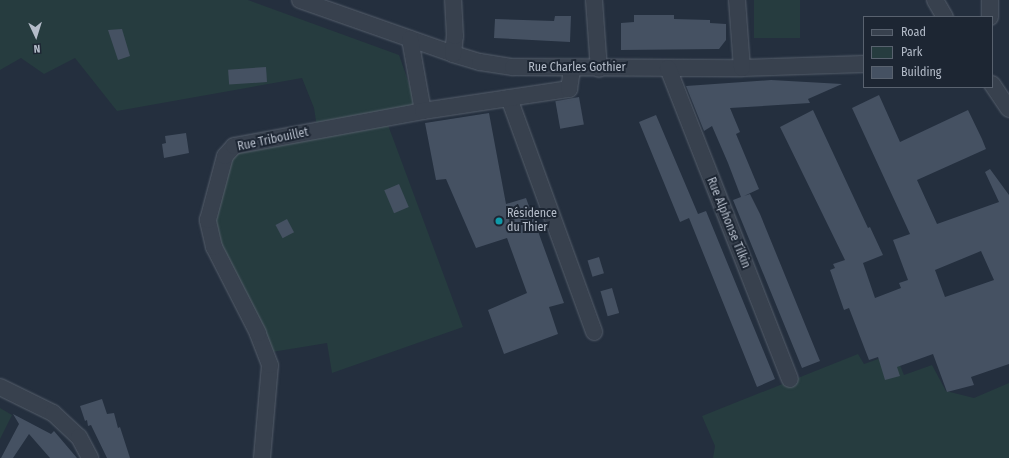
<!DOCTYPE html>
<meta charset="utf-8">
<style>
body{margin:0}
#map{position:relative;width:1009px;height:458px;overflow:hidden;background:#242f3e;font-family:"Fira Sans Condensed",sans-serif}
div>[style]{position:absolute}
.green>*{inset:0;background:#263c3f;transform-origin:0 0}
.building>*{inset:0;background:#455162;transform-origin:0 0}
.roads{filter:drop-shadow(0 0 1px #565f6c) drop-shadow(0 0 1px #565f6c)}
.minor>*{height:16px;margin:-8px;padding:0 8px;transform-origin:8px;border-radius:8px;background:#38414e}
.dots>*{width:11px;height:11px;translate:-50% -50%;box-sizing:border-box;border:2px solid #1d2633;border-radius:50%}
span{translate:-50% -50%;white-space:nowrap;text-align:center;line-height:1.15;-webkit-text-stroke:4px #1d2633;paint-order:stroke}
.street-label{font-size:12px;color:#b4bcc9}
.poi-label{font-size:12px;color:#b4bcc9}
.left{translate:0 -50%;text-align:left}
.legend{position:absolute;left:863px;top:16px;width:130px;height:72px;box-sizing:border-box;background:#1d2633;border:1px solid #59626f;margin:0;padding:5px 7px;list-style:none;font-size:12px;color:#b4bcc9}
.legend li{display:flex;align-items:center;gap:8px;height:20px}
.legend b{width:20px;border:1px solid #59626f}
.north{position:absolute;left:16px;top:16px;width:40px;height:40px;-webkit-text-stroke:3px #1d2633;paint-order:stroke;rotate:176deg;font-size:11px;font-weight:700;line-height:16px;text-align:center;color:#b4bcc9}
.north::after{content:'';display:block;margin:auto;width:14px;height:18px;background:#b4bcc9;clip-path:polygon(50% 0,100% 100%,50% 72%,0 100%)}
</style>
<div id="map">
<div class="green">
<i style="clip-path:polygon(0 0,248px 0,399px 55px,418px 109px,317px 127px,314px 108px,302px 78px,117px 111px,75px 58px,44px 74px,21px 58px,0 70px)"></i>
<i style="left:754px;top:0;width:46px;height:38px"></i>
<i style="clip-path:polygon(388px 125px,463px 327px,332px 373px,327px 343px,272px 352px,219px 250px,212px 216px,237px 148px)"></i>
<i style="clip-path:polygon(895px 353px,904px 375px,932px 365px,946px 391px,974px 398px,1009px 383px,1009px 458px,713px 458px,715px 446px,702px 416px,858px 354px,864px 364px)"></i>
<i style="clip-path:polygon(0 408px,12px 415px,0 439px)"></i>
</div>
<div class="building">
<i style="clip-path:polygon(634px 15px,674px 15px,674px 19px,710px 20px,710px 23px,726px 24px,726px 40px,719px 49px,621px 50px,621px 23px,634px 22px)"></i>
<i style="clip-path:polygon(555px 16px,571px 16px,570px 42px,494px 38px,495px 19px,554px 21px)"></i>
<i style="clip-path:polygon(122px 29px,130px 56px,118px 60px,108px 30px)"></i>
<i style="left:266px;top:67px;width:15px;height:38px;rotate:86deg"></i>
<i style="clip-path:polygon(771px 80px,842px 84px,808px 99px,810px 103px,730px 108px,740px 132px,736px 134px,759px 189px,744px 196px,750px 194px,760px 214px,820px 361px,802px 368px,733px 200px,741px 197px,728px 163px,712px 126px,704px 131px,686px 86px)"></i>
<i style="clip-path:polygon(evenodd,879px 95px,900px 142px,968px 110px,982px 139px,986px 149px,917px 180px,937px 224px,999px 202px,985px 172px,990px 169px,1009px 195px,1009px 364px,971px 377px,974px 385px,947px 392px,933px 354px,897px 367px,900px 376px,885px 380px,878px 357px,869px 360px,849px 308px,844px 310px,830px 270px,835px 268px,833px 264px,845px 260px,780px 127px,813px 110px,868px 228px,870px 227px,883px 255px,863px 263px,875px 298px,901px 288px,899px 283px,908px 280px,893px 240px,910px 234px,852px 108px,879px 95px,981px 251px,994px 280px,945px 297px,935px 270px,981px 251px)"></i>
<i style="left:579px;top:97px;width:28px;height:24px;rotate:80deg"></i>
<i style="clip-path:polygon(489px 113px,506px 204px,526px 198px,564px 303px,549px 307px,558px 334px,504px 354px,488px 310px,527px 293px,507px 238px,476px 248px,446px 179px,436px 180px,425px 123px)"></i>
<i style="clip-path:polygon(656px 115px,698px 214px,706px 211px,775px 379px,757px 387px,689px 218px,680px 222px,639px 122px)"></i>
<i style="clip-path:polygon(186px 133px,189px 153px,164px 158px,162px 144px,166px 143px,165px 136px)"></i>
<i style="left:399px;top:184px;width:25px;height:16px;rotate:67deg"></i>
<i style="left:287px;top:219px;width:15px;height:13px;rotate:62deg"></i>
<i style="left:599px;top:257px;width:17px;height:12px;rotate:73deg"></i>
<i style="left:612px;top:288px;width:26px;height:12px;rotate:74deg"></i>
<i style="clip-path:polygon(102px 399px,107px 414px,114px 413px,118px 428px,120px 427px,130px 458px,107px 458px,91px 425px,88px 426px,87px 420px,85px 421px,80px 406px)"></i>
<i style="clip-path:polygon(13px 414px,51px 434px,54px 431px,77px 458px,50px 458px,29px 434px,13px 458px,1px 458px,19px 424px)"></i>
</div>
<div class="roads">
<div class="minor">
<i style="left:300px;top:0;width:162px;rotate:19.4deg"></i>
<i style="left:453px;top:54px;width:28px;rotate:17deg"></i>
<i style="left:480px;top:62px;width:33px;rotate:9deg"></i>
<i style="left:513px;top:67px;width:229px;rotate:0.3deg"></i>
<i style="left:742px;top:68px;width:122px;rotate:-1.9deg"></i>
<i style="left:594px;top:0;width:69px;rotate:85.9deg"></i>
<i style="left:737px;top:0;width:68px;rotate:85.8deg"></i>
<i style="left:935px;top:0;width:20px;rotate:60deg"></i>
<i style="left:990px;top:17px;width:17px;rotate:-90deg"></i>
<i style="left:410px;top:39px;width:73px;rotate:79.8deg"></i>
<i style="left:453px;top:54px;width:18px;rotate:-84deg"></i>
<i style="left:455px;top:36px;width:36px;rotate:-93deg"></i>
<i style="left:668px;top:68px;width:334px;rotate:68.6deg"></i>
<i style="left:992px;top:84px;width:30px;rotate:56deg"></i>
<i style="left:509px;top:98px;width:249px;rotate:70deg"></i>
<i style="left:0;top:387px;width:59px;rotate:26.1deg"></i>
<i style="left:53px;top:413px;width:35px;rotate:43deg"></i>
<i style="left:79px;top:437px;width:24px;rotate:62deg"></i>
<i style="left:262px;top:458px;width:93px;rotate:-85.1deg"></i>
<i style="left:270px;top:365px;width:34px;rotate:-111deg"></i>
<i style="left:258px;top:333px;width:97px;rotate:-117.1deg"></i>
<i style="left:214px;top:247px;width:28px;rotate:-103deg"></i>
<i style="left:208px;top:220px;width:66px;rotate:-75.1deg"></i>
<i style="left:225px;top:156px;width:13px;rotate:-48deg"></i>
<i style="left:234px;top:146px;width:192px;rotate:-10.5deg"></i>
<i style="left:423px;top:111px;width:148px;rotate:-8.6deg"></i>
<i style="left:569px;top:89px;width:20px;rotate:-81deg"></i>
</div>
</div>
<div class="dots">
<i style="left:499px;top:221px;background:#0f9aa8"></i>
</div>
<div class="street-label">
<span style="left:577px;top:68px">Rue Charles Gothier</span>
<span style="left:273px;top:140px;rotate:-12deg">Rue Tribouillet</span>
<span style="left:728px;top:223px;rotate:68deg">Rue Alphonse Tilkin</span>
</div>
<div class="poi-label">
<span class="left" style="left:507px;top:221px">Résidence<br>du Thier</span>
</div>
<ul class="legend">
<li><b style="height:5px;background:#38414e"></b>Road</li>
<li><b style="height:11px;background:#263c3f"></b>Park</li>
<li><b style="height:11px;background:#455162"></b>Building</li>
</ul>
<div class="north">N</div>
</div>
